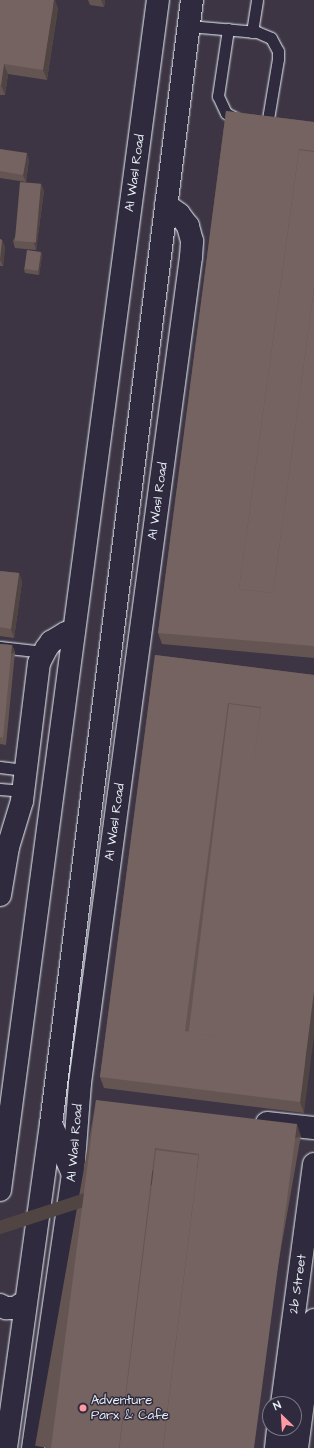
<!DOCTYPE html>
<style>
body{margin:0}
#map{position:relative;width:314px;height:1448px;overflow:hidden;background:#3d3544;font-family:"Architects Daughter",sans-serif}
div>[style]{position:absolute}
.roads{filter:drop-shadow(0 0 1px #e8f1f8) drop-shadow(0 0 1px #e8f1f8)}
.lane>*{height:11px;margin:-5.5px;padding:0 5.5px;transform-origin:5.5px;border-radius:5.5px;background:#2f2a3d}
.street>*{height:22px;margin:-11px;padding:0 11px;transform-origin:11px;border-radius:11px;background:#2f2a3d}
.primary>*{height:22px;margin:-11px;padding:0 11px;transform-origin:11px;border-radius:11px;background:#2f2a3d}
.wall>*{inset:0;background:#645553;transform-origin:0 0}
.shaded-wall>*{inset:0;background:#514544;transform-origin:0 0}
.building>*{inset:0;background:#746361;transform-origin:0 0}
.dots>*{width:11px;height:11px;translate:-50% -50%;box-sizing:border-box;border:2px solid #2f2a3d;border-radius:50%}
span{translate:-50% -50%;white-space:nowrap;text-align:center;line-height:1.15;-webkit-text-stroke:3px #2f2a3d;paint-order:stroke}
.street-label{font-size:13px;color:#e8f1f8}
.poi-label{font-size:13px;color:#e8f1f8}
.left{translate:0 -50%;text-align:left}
.north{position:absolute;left:262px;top:1396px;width:40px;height:40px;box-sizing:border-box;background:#2f2a3d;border:1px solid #797a88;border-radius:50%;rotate:335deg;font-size:11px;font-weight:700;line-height:16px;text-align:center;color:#e8f1f8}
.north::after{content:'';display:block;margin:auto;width:14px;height:18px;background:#ff9aa2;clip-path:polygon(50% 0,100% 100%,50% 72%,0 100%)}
</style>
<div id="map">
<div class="roads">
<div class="lane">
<i style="left:189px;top:26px;width:68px;rotate:5deg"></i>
<i style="left:257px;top:32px;width:15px;rotate:23deg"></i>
<i style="left:271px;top:38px;width:15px;rotate:62deg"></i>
<i style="left:278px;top:51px;width:8px;rotate:90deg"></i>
<i style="left:278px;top:59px;width:67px;rotate:99.5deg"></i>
<i style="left:228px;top:29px;width:68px;rotate:98.5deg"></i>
<i style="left:218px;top:96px;width:19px;rotate:65deg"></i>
<i style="left:226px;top:113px;width:15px;rotate:28deg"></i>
<i style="left:252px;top:32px;width:32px;rotate:-81deg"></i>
<i style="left:0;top:647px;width:44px;rotate:6.5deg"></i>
<i style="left:0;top:767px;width:26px;rotate:7deg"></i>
<i style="left:0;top:789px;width:24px;rotate:5deg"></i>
</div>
<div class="street">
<i style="left:0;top:895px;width:49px;rotate:-80.5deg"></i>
<i style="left:8px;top:847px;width:48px;rotate:-73.1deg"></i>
<i style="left:22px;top:801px;width:139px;rotate:-83deg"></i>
<i style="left:39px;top:663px;width:16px;rotate:-63deg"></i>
<i style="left:46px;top:649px;width:9px;rotate:-54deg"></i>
<i style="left:51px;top:642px;width:17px;rotate:-31deg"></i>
<i style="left:66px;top:633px;width:8px;rotate:-14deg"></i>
<i style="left:267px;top:1123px;width:47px;rotate:6.1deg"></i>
<i style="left:282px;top:1404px;width:242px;rotate:-82.4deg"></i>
<i style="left:33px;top:1448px;width:277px;rotate:-81.7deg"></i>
<i style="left:73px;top:1174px;width:91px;rotate:-85.6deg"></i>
<i style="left:80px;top:1083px;width:833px;rotate:-82.35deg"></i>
<i style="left:191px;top:257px;width:16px;rotate:-86deg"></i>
<i style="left:192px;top:241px;width:16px;rotate:-105deg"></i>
<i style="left:188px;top:226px;width:15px;rotate:-127deg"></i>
<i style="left:179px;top:214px;width:16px;rotate:-145deg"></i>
<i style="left:276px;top:1448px;width:20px;rotate:-84deg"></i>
<i style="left:297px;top:1448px;width:129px;rotate:-82.4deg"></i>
</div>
<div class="primary">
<i style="left:51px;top:1124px;width:55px;rotate:66.3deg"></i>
<i style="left:0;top:1190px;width:1200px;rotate:-82.44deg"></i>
<i style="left:0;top:1305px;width:7px;rotate:27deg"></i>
<i style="left:6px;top:1308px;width:9px"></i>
<i style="left:15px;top:1308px;width:13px;rotate:-32deg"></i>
<i style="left:6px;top:1448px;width:327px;rotate:-82.1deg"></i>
<i style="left:51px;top:1124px;width:1133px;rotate:-82.85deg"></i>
</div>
</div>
<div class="wall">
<i style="clip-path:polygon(0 0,58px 8px,47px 80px,8px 74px,5px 95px,0 95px)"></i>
<i style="clip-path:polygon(88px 0,105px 0,104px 7px,90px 5px)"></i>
<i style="clip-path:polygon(226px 111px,314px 122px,314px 658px,162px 644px,158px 633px)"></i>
<i style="clip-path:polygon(0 149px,29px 160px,26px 182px,0 178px)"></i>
<i style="clip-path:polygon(41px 184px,44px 191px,36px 250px,15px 248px,13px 241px)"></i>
<i style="clip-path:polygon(0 239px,2px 240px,5px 247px,3px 266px,0 266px)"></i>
<i style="clip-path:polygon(41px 252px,42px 256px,39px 275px,25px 273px,24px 269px)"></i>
<i style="clip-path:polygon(0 571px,19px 573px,22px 582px,14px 638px,0 636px)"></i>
<i style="clip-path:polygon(0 644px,12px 645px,15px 652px,6px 745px,0 744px)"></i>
<i style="clip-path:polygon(155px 655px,314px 675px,304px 1113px,104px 1088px,100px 1077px)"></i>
<i style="left:96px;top:1100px;width:208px;height:351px;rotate:10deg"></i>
</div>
<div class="shaded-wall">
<i style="clip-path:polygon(54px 0,55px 0,58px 8px,47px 80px,43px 70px)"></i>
<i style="clip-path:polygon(101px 0,105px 0,104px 7px)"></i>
<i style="clip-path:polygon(4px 64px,8px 74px,5px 95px,1px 85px)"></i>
<i style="clip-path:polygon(27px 153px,29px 160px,26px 182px,23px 175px)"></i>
<i style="clip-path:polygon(41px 184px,44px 191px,36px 250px,34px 243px)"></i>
<i style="clip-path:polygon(2px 240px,5px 247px,3px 266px,0 259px)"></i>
<i style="clip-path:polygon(41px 252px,42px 256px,39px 275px,38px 271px)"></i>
<i style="clip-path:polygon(19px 573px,22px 582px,14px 638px,11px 629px)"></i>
<i style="left:12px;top:645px;width:8px;height:93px;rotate:67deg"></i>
<i style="clip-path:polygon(314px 992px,314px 1036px,304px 1113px,300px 1102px)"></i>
<i style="left:297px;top:1124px;width:13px;height:327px;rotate:72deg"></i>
</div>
<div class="building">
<i style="clip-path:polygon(0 0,54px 0,43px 70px,4px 64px,1px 85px,0 85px)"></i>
<i style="clip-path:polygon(226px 111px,314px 122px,314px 151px,299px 149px,239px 589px,273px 593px,314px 288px,314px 646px,158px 633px)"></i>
<i style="clip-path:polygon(0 149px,27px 153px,23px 175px,0 171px)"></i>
<i style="clip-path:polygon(299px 150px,314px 152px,314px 288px,273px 593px,239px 589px)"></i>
<i style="left:20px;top:182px;width:21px;height:59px;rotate:5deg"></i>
<i style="clip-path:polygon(0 239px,2px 240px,0 259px)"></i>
<i style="left:27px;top:250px;width:14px;height:19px;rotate:8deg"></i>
<i style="clip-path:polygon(0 571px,19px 573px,11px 629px,0 627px)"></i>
<i style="clip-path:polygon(0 644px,12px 645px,3px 738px,0 737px)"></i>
<i style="clip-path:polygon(evenodd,155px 655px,314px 675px,314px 992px,300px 1102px,100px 1077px,155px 655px,228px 703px,261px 707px,217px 1036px,185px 1031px,228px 703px)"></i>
<i style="left:229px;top:704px;width:32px;height:331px;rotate:7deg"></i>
<i style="clip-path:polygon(96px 1100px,297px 1124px,254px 1448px,163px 1448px,199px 1154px,155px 1148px,119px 1448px,51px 1448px)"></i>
<i style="left:156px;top:1150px;width:43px;height:300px;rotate:7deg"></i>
</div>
<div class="dots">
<i style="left:83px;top:1408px;background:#ff9aa2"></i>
</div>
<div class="street-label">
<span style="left:135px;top:173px;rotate:-82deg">Al Wasl Road</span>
<span style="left:158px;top:501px;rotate:-82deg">Al Wasl Road</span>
<span style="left:115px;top:822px;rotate:-82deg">Al Wasl Road</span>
<span style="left:75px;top:1143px;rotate:-85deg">Al Wasl Road</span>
<span style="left:298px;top:1284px;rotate:-82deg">2b Street</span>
</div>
<div class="poi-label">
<span class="left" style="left:91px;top:1408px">Adventure<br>Parx &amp; Cafe</span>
</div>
<div class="north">N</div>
</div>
